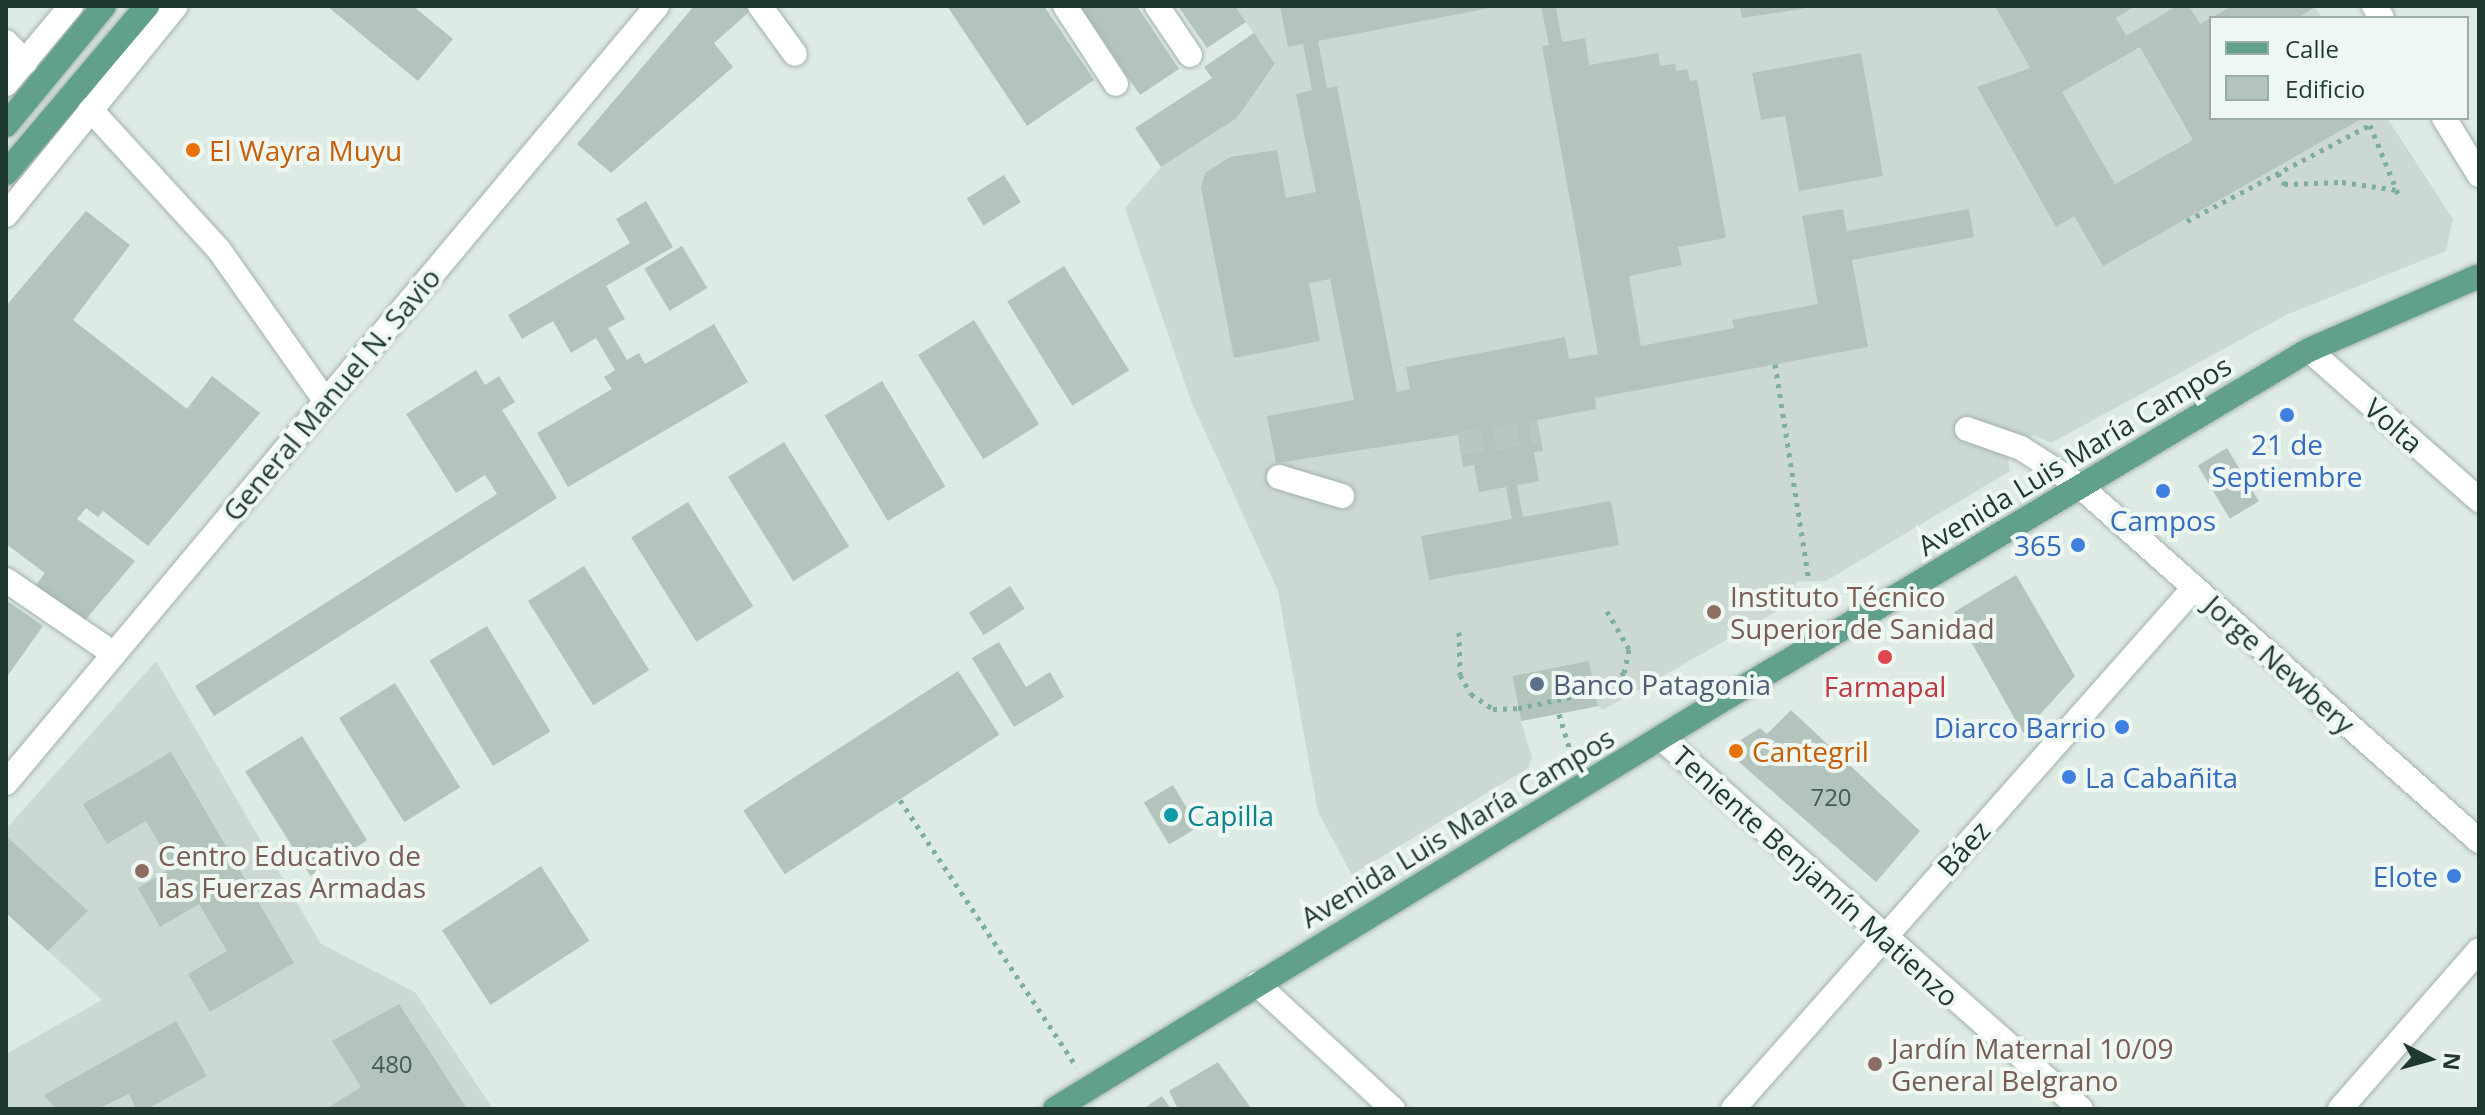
<!DOCTYPE html>
<meta charset="utf-8">
<style>
body{margin:0}
#map{position:relative;width:2485px;height:1115px;overflow:hidden;background:#deeae4;font-family:"Open Sans",sans-serif}
div>[style]{position:absolute}
.built>*{inset:0;background:#ccd9d3}
.building>*{inset:0;background:#b3c4bd;transform-origin:0 0}
.minor-tunnel>*{height:24px;margin-top:-12px;transform-origin:0;background:repeating-linear-gradient(90deg,#b8c7c0 0 24px,transparent 0 36px)}
.path>*{height:5px;margin-top:-2.5px;transform-origin:0;background:repeating-linear-gradient(90deg,#7eae9e 0 4px,transparent 0 10px)}
.roads{filter:drop-shadow(0 0 2px #a1b1ab) drop-shadow(0 0 2px #a1b1ab)}
.minor>*{height:24px;margin:-12px;padding:0 12px;transform-origin:12px;border-radius:12px;background:#fff}
.major>*{height:24px;margin:-12px;padding:0 12px;transform-origin:12px;border-radius:12px;background:#62a08e}
.dots>*{width:22px;height:22px;translate:-50% -50%;box-sizing:border-box;border:4px solid #eef7f2;border-radius:50%}
span{translate:-50% -50%;white-space:nowrap;text-align:center;line-height:1.15;-webkit-text-stroke:8px #eef7f2;paint-order:stroke}
.number-label{font-size:24px;color:#445c55}
.number-label span{-webkit-text-stroke-width:0}
.food-label{font-size:28px;color:#c56008}
.left{translate:0 -50%;text-align:left}
.street-label{font-size:28px;color:#1f3932}
.shop-label{font-size:28px;color:#366cbe}
.right{translate:-100% -50%;text-align:right}
.education-label{font-size:28px;color:#785e54}
.service-label{font-size:28px;color:#4e5e75}
.health-label{font-size:28px;color:#be3a42}
.culture-label{font-size:28px;color:#0d838f}
.frame{position:absolute;inset:0;border:8px solid #1f3932;pointer-events:none}
.legend{position:absolute;left:2209px;top:16px;width:260px;height:104px;box-sizing:border-box;background:#eef7f2;border:2px solid #9baba5;margin:0;padding:10px 14px;list-style:none;font-size:24px;color:#1f3932}
.legend li{display:flex;align-items:center;gap:16px;height:40px}
.legend b{width:40px;border:2px solid #9baba5}
.north{position:absolute;left:2389px;top:1019px;width:80px;height:80px;-webkit-text-stroke:6px #eef7f2;paint-order:stroke;rotate:96deg;font-size:22px;font-weight:700;line-height:32px;text-align:center;color:#1f3932}
.north::after{content:'';display:block;margin:auto;width:28px;height:36px;background:#1f3932;clip-path:polygon(50% 0,100% 100%,50% 72%,0 100%)}
</style>
<div id="map">
<div class="built">
<i style="clip-path:polygon(1235px 6px,2314px 6px,2322px 18px,2211px 18px,2211px 118px,2387px 118px,2453px 219px,2446px 251px,2286px 315px,2051px 443px,2033px 435px,2008px 460px,2010px 471px,1826px 581px,1796px 582px,1795px 601px,1603px 710px,1598px 706px,1521px 721px,1532px 758px,1528px 768px,1352px 875px,1318px 812px,1278px 591px,1191px 401px,1125px 208px,1161px 167px,1237px 118px,1275px 65px)"></i>
<i style="clip-path:polygon(156px 661px,321px 944px,415px 992px,493px 1109px,6px 1109px,6px 1054px,102px 1000px,6px 913px,6px 829px)"></i>
</div>
<div class="building">
<i style="clip-path:polygon(327px 6px,413px 6px,453px 39px,418px 81px)"></i>
<i style="clip-path:polygon(694px 6px,756px 6px,714px 43px,733px 67px,611px 173px,577px 144px)"></i>
<i style="clip-path:polygon(947px 6px,1044px 6px,1094px 80px,1027px 126px)"></i>
<i style="clip-path:polygon(1080px 6px,1137px 6px,1179px 69px,1140px 95px)"></i>
<i style="clip-path:polygon(1178px 6px,1235px 6px,1246px 22px,1207px 48px)"></i>
<i style="clip-path:polygon(1280px 6px,1500px 6px,1318px 41px,1327px 88px,1337px 86px,1397px 392px,1410px 389px,1406px 367px,1565px 337px,1569px 359px,1598px 354px,1542px 46px,1549px 45px,1541px 6px,1556px 6px,1562px 42px,1585px 38px,1589px 65px,1658px 53px,1660px 66px,1675px 64px,1676px 71px,1687px 69px,1690px 81px,1697px 80px,1726px 238px,1678px 247px,1682px 265px,1629px 276px,1641px 346px,1734px 328px,1732px 320px,1818px 304px,1802px 216px,1843px 209px,1847px 231px,1969px 209px,1974px 237px,1852px 260px,1868px 347px,1595px 398px,1596px 409px,1537px 420px,1543px 451px,1534px 452px,1539px 481px,1517px 485px,1523px 517px,1611px 501px,1619px 545px,1429px 580px,1421px 536px,1512px 519px,1506px 487px,1479px 492px,1474px 465px,1463px 467px,1458px 435px,1276px 463px,1267px 416px,1354px 400px,1330px 279px,1309px 283px,1320px 341px,1234px 358px,1201px 188px,1205px 173px,1230px 157px,1277px 150px,1286px 198px,1316px 192px,1296px 94px,1312px 90px,1303px 44px,1288px 47px)"></i>
<i style="clip-path:polygon(1740px 6px,1807px 6px,1807px 8px,1742px 18px)"></i>
<i style="clip-path:polygon(evenodd,1995px 6px,2135px 6px,2116px 18px,2126px 36px,2177px 6px,2189px 6px,2200px 24px,2232px 6px,2317px 6px,2297px 18px,2211px 18px,2211px 118px,2363px 118px,2103px 266px,2074px 216px,2056px 227px,1977px 87px,2030px 68px,1995px 6px,2140px 47px,2193px 140px,2115px 184px,2062px 92px,2140px 47px)"></i>
<i style="clip-path:polygon(1254px 33px,1275px 64px,1237px 118px,1161px 167px,1135px 128px,1212px 78px,1204px 67px)"></i>
<i style="clip-path:polygon(1861px 53px,1883px 176px,1799px 191px,1785px 116px,1761px 120px,1752px 73px)"></i>
<i style="left:1004px;top:175px;width:32px;height:44px;rotate:58deg"></i>
<i style="clip-path:polygon(646px 201px,673px 247px,606px 286px,625px 319px,608px 328px,627px 360px,639px 353px,645px 364px,714px 324px,748px 382px,568px 487px,537px 433px,612px 389px,604px 377px,615px 370px,596px 338px,571px 353px,553px 321px,522px 339px,508px 315px,630px 243px,616px 219px)"></i>
<i style="clip-path:polygon(86px 211px,130px 245px,73px 320px,187px 409px,212px 376px,260px 413px,148px 546px,103px 511px,98px 517px,86px 508px,77px 519px,135px 561px,81px 625px,32px 590px,45px 573px,6px 544px,6px 306px)"></i>
<i style="left:682px;top:246px;width:49px;height:44px;rotate:59deg"></i>
<i style="left:1064px;top:266px;width:123px;height:67px;rotate:58deg"></i>
<i style="left:974px;top:320px;width:123px;height:66px;rotate:58deg"></i>
<i style="clip-path:polygon(476px 370px,485px 385px,499px 376px,515px 402px,502px 410px,557px 498px,214px 716px,195px 686px,497px 494px,485px 475px,456px 493px,406px 414px)"></i>
<i style="left:882px;top:381px;width:123px;height:67px;rotate:59deg"></i>
<i style="left:784px;top:442px;width:123px;height:66px;rotate:58deg"></i>
<i style="left:2227px;top:448px;width:62px;height:34px;rotate:59deg"></i>
<i style="left:688px;top:502px;width:123px;height:67px;rotate:58deg"></i>
<i style="left:584px;top:566px;width:123px;height:66px;rotate:58deg"></i>
<i style="clip-path:polygon(2016px 575px,2075px 676px,2023px 733px,1954px 612px)"></i>
<i style="left:1010px;top:586px;width:27px;height:49px;rotate:57deg"></i>
<i style="clip-path:polygon(6px 600px,43px 626px,6px 678px)"></i>
<i style="left:487px;top:626px;width:123px;height:67px;rotate:59deg"></i>
<i style="clip-path:polygon(999px 642px,1026px 687px,1050px 672px,1064px 697px,1014px 727px,972px 658px)"></i>
<i style="left:1589px;top:661px;width:46px;height:78px;rotate:79deg"></i>
<i style="left:958px;top:671px;width:76px;height:256px;rotate:57deg"></i>
<i style="left:395px;top:683px;width:123px;height:66px;rotate:58deg"></i>
<i style="clip-path:polygon(1791px 710px,1920px 831px,1876px 882px,1731px 755px,1731px 746px,1760px 728px,1767px 734px)"></i>
<i style="left:302px;top:736px;width:123px;height:67px;rotate:58deg"></i>
<i style="clip-path:polygon(171px 752px,294px 963px,210px 1012px,188px 974px,227px 951px,199px 904px,160px 927px,138px 888px,173px 867px,146px 821px,107px 844px,83px 804px)"></i>
<i style="left:1173px;top:785px;width:49px;height:34px;rotate:59deg"></i>
<i style="clip-path:polygon(6px 836px,88px 911px,48px 951px,6px 913px)"></i>
<i style="left:541px;top:866px;width:89px;height:118px;rotate:57deg"></i>
<i style="clip-path:polygon(399px 1004px,467px 1109px,326px 1109px,361px 1087px,332px 1041px)"></i>
<i style="clip-path:polygon(176px 1021px,207px 1076px,147px 1109px,136px 1109px,129px 1094px,97px 1109px,56px 1109px,44px 1095px)"></i>
<i style="clip-path:polygon(1218px 1062px,1251px 1108px,1178px 1109px,1169px 1091px)"></i>
<i style="clip-path:polygon(1162px 1096px,1171px 1109px,1143px 1109px)"></i>
</div>
<div class="minor-tunnel">
<i style="left:1459px;top:444px;width:81px;rotate:-9.2deg"></i>
</div>
<div class="path">
<i style="left:2278px;top:173px;width:13px;rotate:61deg"></i>
<i style="left:2284px;top:184px;width:58px;rotate:-2deg"></i>
<i style="left:2342px;top:182px;width:56px;rotate:8.3deg"></i>
<i style="left:2187px;top:221px;width:207px;rotate:-27.7deg"></i>
<i style="left:2370px;top:125px;width:77px;rotate:67.8deg"></i>
<i style="left:1775px;top:364px;width:219px;rotate:81.1deg"></i>
<i style="left:1459px;top:632px;width:43px;rotate:88.7deg"></i>
<i style="left:1460px;top:675px;width:22px;rotate:60deg"></i>
<i style="left:1471px;top:694px;width:27px;rotate:34deg"></i>
<i style="left:1493px;top:709px;width:25px;rotate:-2deg"></i>
<i style="left:1518px;top:708px;width:80px;rotate:-11.6deg"></i>
<i style="left:1596px;top:692px;width:34px;rotate:-34deg"></i>
<i style="left:1624px;top:673px;width:25px;rotate:-78deg"></i>
<i style="left:1629px;top:649px;width:44px;rotate:-120.1deg"></i>
<i style="left:1559px;top:714px;width:51px;rotate:73deg"></i>
<i style="left:900px;top:800px;width:320px;rotate:56.5deg"></i>
</div>
<div class="roads">
<div class="minor">
<i style="left:760px;top:6px;width:59px;rotate:53.9deg"></i>
<i style="left:1065px;top:6px;width:93px;rotate:56.8deg"></i>
<i style="left:1157px;top:6px;width:59px;rotate:56deg"></i>
<i style="left:2374px;top:6px;width:14px;rotate:56deg"></i>
<i style="left:6px;top:42px;width:28px;rotate:46deg"></i>
<i style="left:6px;top:84px;width:102px;rotate:-50.2deg"></i>
<i style="left:90px;top:109px;width:191px;rotate:47.5deg"></i>
<i style="left:219px;top:250px;width:184px;rotate:54.8deg"></i>
<i style="left:2444px;top:118px;width:67px;rotate:58.4deg"></i>
<i style="left:6px;top:215px;width:269px;rotate:-50.9deg"></i>
<i style="left:2309px;top:350px;width:227px;rotate:41.4deg"></i>
<i style="left:1967px;top:429px;width:57px;rotate:19.4deg"></i>
<i style="left:2021px;top:448px;width:70px;rotate:32.8deg"></i>
<i style="left:2080px;top:486px;width:534px;rotate:41.66deg"></i>
<i style="left:1279px;top:477px;width:66px;rotate:16.8deg"></i>
<i style="left:6px;top:580px;width:131px;rotate:34.4deg"></i>
<i style="left:1661px;top:738px;width:560px;rotate:41.46deg"></i>
<i style="left:6px;top:783px;width:1014px;rotate:-50.04deg"></i>
<i style="left:1257px;top:984px;width:185px;rotate:42.6deg"></i>
<i style="left:1733px;top:1109px;width:696px;rotate:-48.5deg"></i>
<i style="left:2340px;top:1109px;width:211px;rotate:-48.8deg"></i>
</div>
<div class="major">
<i style="left:6px;top:125px;width:154px;rotate:-50.5deg"></i>
<i style="left:6px;top:173px;width:219px;rotate:-49.8deg"></i>
<i style="left:1055px;top:1109px;width:773px;rotate:-31.51deg"></i>
<i style="left:1714px;top:705px;width:693px;rotate:-30.82deg"></i>
<i style="left:2309px;top:350px;width:185px;rotate:-23.5deg"></i>
</div>
</div>
<div class="dots">
<i style="left:193px;top:150px;background:#e8710a"></i>
<i style="left:2287px;top:415px;background:#3f7fe0"></i>
<i style="left:2163px;top:491px;background:#3f7fe0"></i>
<i style="left:2078px;top:545px;background:#3f7fe0"></i>
<i style="left:1714px;top:612px;background:#8d6e63"></i>
<i style="left:1885px;top:657px;background:#e0444e"></i>
<i style="left:1537px;top:684px;background:#5c6f8a"></i>
<i style="left:2122px;top:727px;background:#3f7fe0"></i>
<i style="left:1736px;top:751px;background:#e8710a"></i>
<i style="left:2069px;top:777px;background:#3f7fe0"></i>
<i style="left:1171px;top:815px;background:#0f9aa8"></i>
<i style="left:142px;top:871px;background:#8d6e63"></i>
<i style="left:2454px;top:876px;background:#3f7fe0"></i>
<i style="left:1875px;top:1064px;background:#8d6e63"></i>
</div>
<div class="number-label">
<span style="left:1831px;top:797px">720</span>
<span style="left:392px;top:1064px">480</span>
</div>
<div class="food-label">
<span class="left" style="left:209px;top:150px">El Wayra Muyu</span>
<span class="left" style="left:1752px;top:751px">Cantegril</span>
</div>
<div class="street-label">
<span style="left:331px;top:394px;rotate:-50deg">General Manuel N. Savio</span>
<span style="left:2394px;top:425px;rotate:41deg">Volta</span>
<span style="left:2074px;top:455px;rotate:-31deg">Avenida Luis María Campos</span>
<span style="left:2280px;top:664px;rotate:42deg">Jorge Newbery</span>
<span style="left:1457px;top:827px;rotate:-31deg">Avenida Luis María Campos</span>
<span style="left:1963px;top:848px;rotate:-48deg">Báez</span>
<span style="left:1816px;top:876px;rotate:42deg">Teniente Benjamín Matienzo</span>
</div>
<div class="shop-label">
<span style="left:2287px;top:460px">21 de<br>Septiembre</span>
<span style="left:2163px;top:520px">Campos</span>
<span class="right" style="left:2062px;top:545px">365</span>
<span class="right" style="left:2106px;top:727px">Diarco Barrio</span>
<span class="left" style="left:2085px;top:777px">La Cabañita</span>
<span class="right" style="left:2438px;top:876px">Elote</span>
</div>
<div class="education-label">
<span class="left" style="left:1730px;top:612px">Instituto Técnico<br>Superior de Sanidad</span>
<span class="left" style="left:158px;top:871px">Centro Educativo de<br>las Fuerzas Armadas</span>
<span class="left" style="left:1891px;top:1064px">Jardín Maternal 10/09<br>General Belgrano</span>
</div>
<div class="service-label">
<span class="left" style="left:1553px;top:684px">Banco Patagonia</span>
</div>
<div class="health-label">
<span style="left:1885px;top:686px">Farmapal</span>
</div>
<div class="culture-label">
<span class="left" style="left:1187px;top:815px">Capilla</span>
</div>
<div class="frame"></div>
<ul class="legend">
<li><b style="height:10px;background:#62a08e"></b>Calle</li>
<li><b style="height:22px;background:#b3c4bd"></b>Edificio</li>
</ul>
<div class="north">N</div>
</div>
